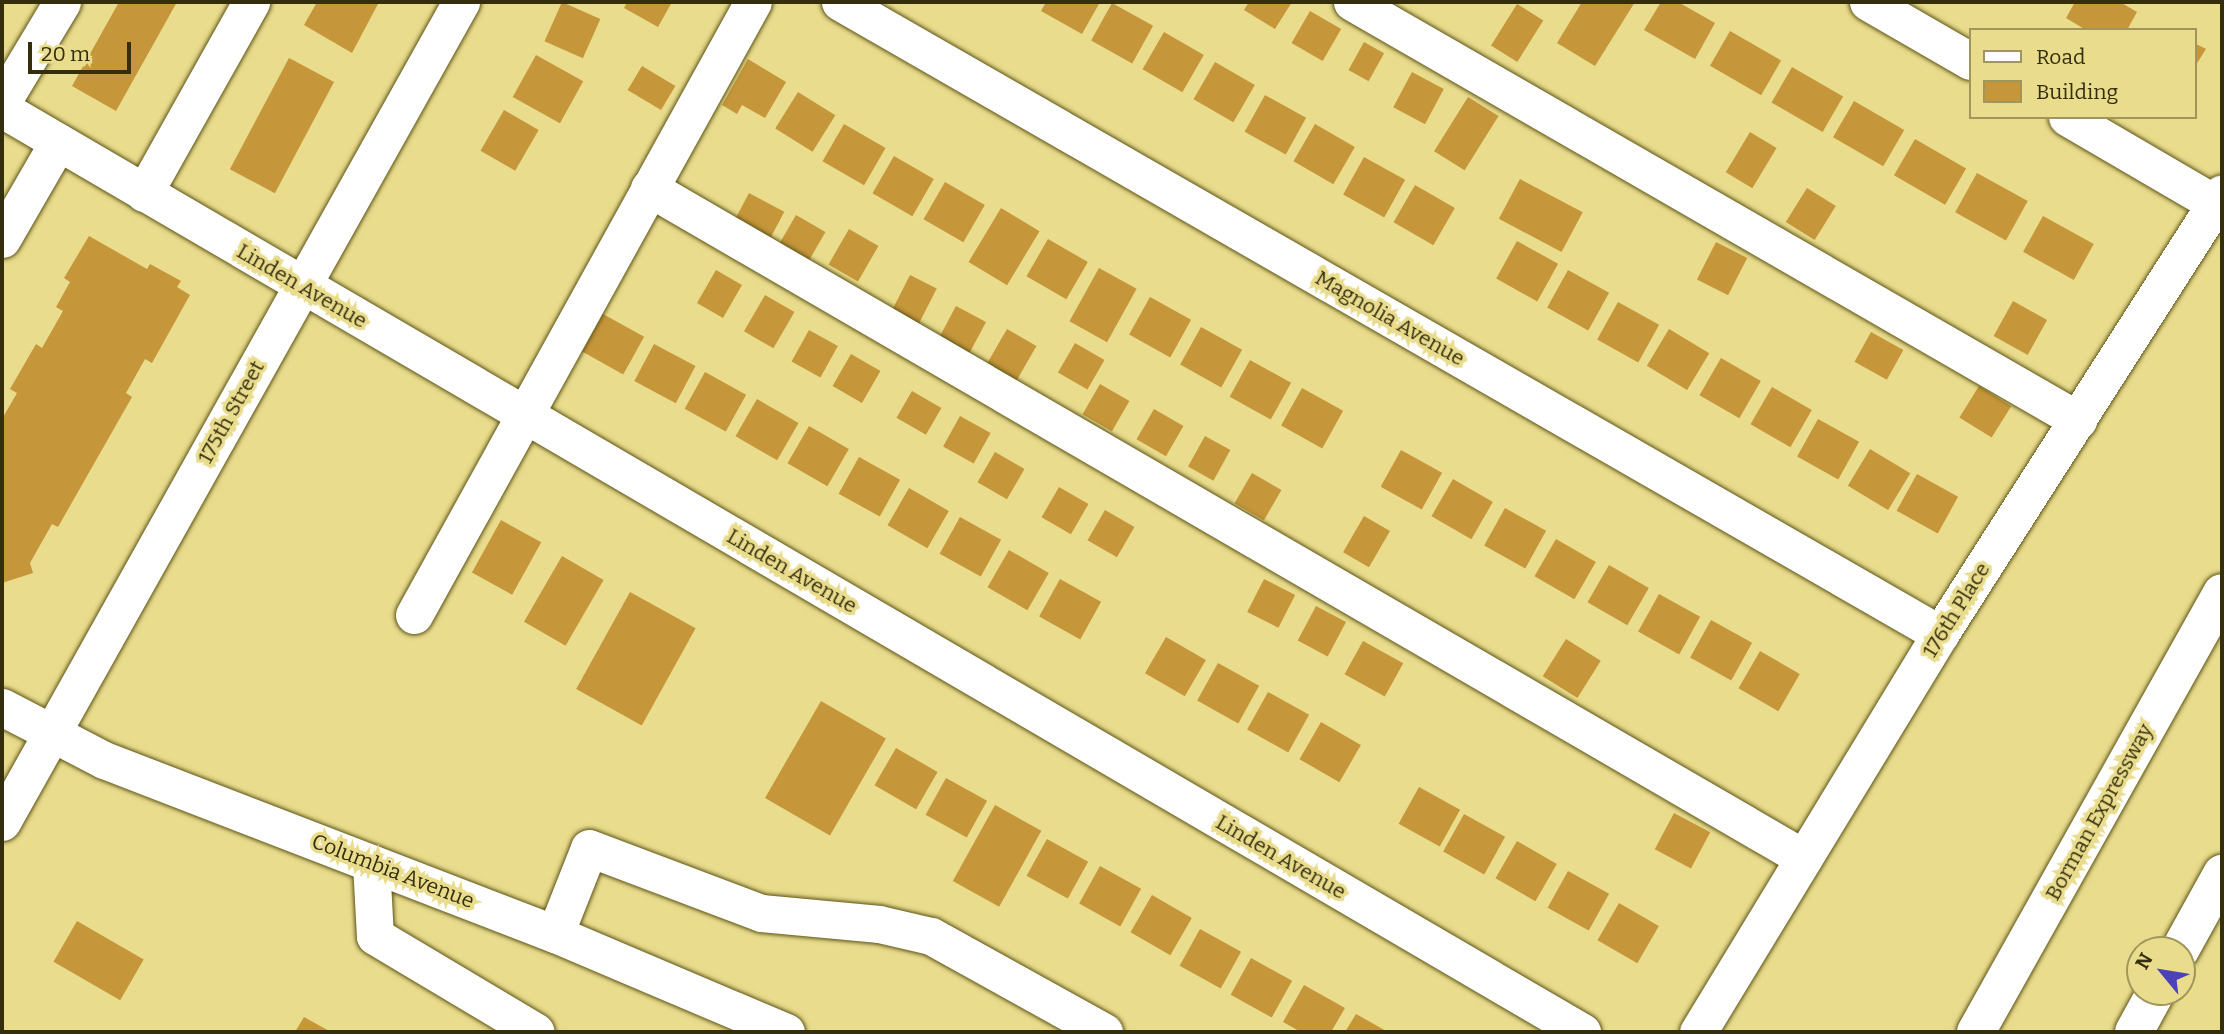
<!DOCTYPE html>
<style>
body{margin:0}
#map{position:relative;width:2224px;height:1034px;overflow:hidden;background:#e9dc8d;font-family:Bitter,serif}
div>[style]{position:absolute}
.building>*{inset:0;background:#c6963b;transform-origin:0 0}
.roads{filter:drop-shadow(0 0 2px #5d5417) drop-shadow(0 0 2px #5d5417)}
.minor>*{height:37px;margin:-18.5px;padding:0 18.5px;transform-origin:18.5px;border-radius:18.5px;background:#fff}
.highway>*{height:38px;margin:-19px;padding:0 19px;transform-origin:19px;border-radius:19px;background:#fff}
span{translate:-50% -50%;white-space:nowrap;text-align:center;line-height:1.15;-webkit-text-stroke:7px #e9dc8d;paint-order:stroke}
.street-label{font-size:21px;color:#342e0d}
.frame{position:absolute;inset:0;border:4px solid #342e0d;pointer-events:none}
.legend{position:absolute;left:1969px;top:28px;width:228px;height:91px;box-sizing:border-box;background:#e9dc8d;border:2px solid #a1965a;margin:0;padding:9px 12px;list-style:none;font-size:21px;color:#342e0d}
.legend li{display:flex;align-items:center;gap:14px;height:35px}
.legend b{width:35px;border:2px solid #a1965a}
.north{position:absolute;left:2126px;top:936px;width:70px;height:70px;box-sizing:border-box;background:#e9dc8d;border:2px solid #a1965a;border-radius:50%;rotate:300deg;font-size:19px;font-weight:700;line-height:28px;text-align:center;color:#342e0d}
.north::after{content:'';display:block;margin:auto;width:24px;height:32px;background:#4b42b9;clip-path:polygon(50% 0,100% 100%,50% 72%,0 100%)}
.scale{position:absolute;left:28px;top:42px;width:103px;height:32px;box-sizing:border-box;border:4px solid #342e0d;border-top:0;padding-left:9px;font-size:21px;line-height:24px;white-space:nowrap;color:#342e0d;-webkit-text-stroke:5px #e9dc8d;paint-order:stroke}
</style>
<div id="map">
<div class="building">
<i style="clip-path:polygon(119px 2px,177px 2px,116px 111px,72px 86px)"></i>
<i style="clip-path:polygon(317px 2px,379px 2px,352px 53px,304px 25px)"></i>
<i style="left:562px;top:2px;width:42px;height:43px;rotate:24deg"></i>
<i style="clip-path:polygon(627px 2px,672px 2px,658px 27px,624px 8px)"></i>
<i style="clip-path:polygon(1046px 2px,1100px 2px,1082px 34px,1041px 11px)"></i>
<i style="clip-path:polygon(1249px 2px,1292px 2px,1275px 29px,1244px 10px)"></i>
<i style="clip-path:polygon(1582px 2px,1635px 2px,1595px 66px,1557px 43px)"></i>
<i style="clip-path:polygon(1661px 2px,1678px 2px,1715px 23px,1695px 59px,1644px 30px)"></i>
<i style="clip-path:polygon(2075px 2px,2120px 2px,2137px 12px,2127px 30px,2086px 30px,2066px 18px)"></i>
<i style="left:1112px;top:3px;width:47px;height:43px;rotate:29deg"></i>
<i style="left:1517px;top:4px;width:31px;height:49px;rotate:32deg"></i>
<i style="left:1310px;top:11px;width:36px;height:37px;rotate:30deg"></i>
<i style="left:1730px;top:31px;width:59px;height:40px;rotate:30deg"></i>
<i style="left:1164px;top:32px;width:46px;height:43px;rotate:30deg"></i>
<i style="left:1364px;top:42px;width:23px;height:32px;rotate:29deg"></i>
<i style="clip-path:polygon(2194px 43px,2206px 49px,2194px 68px)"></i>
<i style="left:536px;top:55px;width:54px;height:48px;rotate:29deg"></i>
<i style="left:289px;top:58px;width:51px;height:126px;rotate:28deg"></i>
<i style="clip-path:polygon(748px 59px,786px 82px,765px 118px,742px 105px,737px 114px,722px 105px)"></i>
<i style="left:1215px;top:62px;width:46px;height:43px;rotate:30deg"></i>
<i style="left:642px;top:66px;width:39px;height:28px;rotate:31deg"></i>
<i style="left:1792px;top:67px;width:59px;height:41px;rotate:30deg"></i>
<i style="left:1412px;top:72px;width:36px;height:40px;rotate:28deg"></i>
<i style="left:798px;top:92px;width:44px;height:43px;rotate:32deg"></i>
<i style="left:1265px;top:95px;width:47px;height:42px;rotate:29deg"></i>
<i style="left:1468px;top:97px;width:36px;height:64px;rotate:32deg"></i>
<i style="left:1854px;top:101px;width:58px;height:42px;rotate:30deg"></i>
<i style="left:504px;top:110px;width:40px;height:47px;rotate:30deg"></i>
<i style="left:844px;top:124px;width:48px;height:43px;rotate:30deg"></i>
<i style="left:1315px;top:124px;width:46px;height:43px;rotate:30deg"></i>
<i style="left:1750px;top:132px;width:31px;height:47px;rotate:31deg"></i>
<i style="left:1915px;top:139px;width:59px;height:42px;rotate:30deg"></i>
<i style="left:894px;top:156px;width:46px;height:43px;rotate:30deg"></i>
<i style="left:1364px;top:157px;width:47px;height:43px;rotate:29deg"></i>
<i style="left:1977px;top:173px;width:58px;height:45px;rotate:29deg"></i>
<i style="left:1520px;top:179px;width:71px;height:45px;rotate:28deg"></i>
<i style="left:945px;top:182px;width:46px;height:43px;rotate:30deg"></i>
<i style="left:1415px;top:185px;width:46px;height:43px;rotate:30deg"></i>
<i style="left:1807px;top:188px;width:34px;height:40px;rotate:32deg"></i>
<i style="left:749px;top:193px;width:40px;height:37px;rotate:28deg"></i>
<i style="left:1001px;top:208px;width:45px;height:63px;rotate:31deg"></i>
<i style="left:796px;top:215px;width:34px;height:42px;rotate:30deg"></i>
<i style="left:2043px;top:216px;width:58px;height:41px;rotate:29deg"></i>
<i style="left:849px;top:229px;width:34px;height:41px;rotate:30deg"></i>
<i style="clip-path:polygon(89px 236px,147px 269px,150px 264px,181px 281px,177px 287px,190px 295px,152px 363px,145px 359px,126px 393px,132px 397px,58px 527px,52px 524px,30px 563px,33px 573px,2px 583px,2px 419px,17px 393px,10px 389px,36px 344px,42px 348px,63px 311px,56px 307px,70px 282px,64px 278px)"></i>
<i style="left:1048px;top:239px;width:46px;height:43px;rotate:30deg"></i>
<i style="left:1517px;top:241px;width:47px;height:43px;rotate:29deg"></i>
<i style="left:1716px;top:242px;width:35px;height:42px;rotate:27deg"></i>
<i style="left:1099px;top:268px;width:43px;height:61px;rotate:29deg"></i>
<i style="left:716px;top:270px;width:30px;height:38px;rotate:30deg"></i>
<i style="left:1568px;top:270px;width:47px;height:43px;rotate:29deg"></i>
<i style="left:910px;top:275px;width:30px;height:40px;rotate:27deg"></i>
<i style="left:765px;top:295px;width:34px;height:42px;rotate:30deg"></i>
<i style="left:1150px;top:297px;width:47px;height:43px;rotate:29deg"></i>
<i style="left:2013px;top:301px;width:39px;height:40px;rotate:29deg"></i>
<i style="left:1618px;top:302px;width:47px;height:43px;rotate:29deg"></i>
<i style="left:956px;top:306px;width:34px;height:36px;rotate:28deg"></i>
<i style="left:603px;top:314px;width:47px;height:43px;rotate:29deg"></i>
<i style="left:1201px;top:327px;width:47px;height:43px;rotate:29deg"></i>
<i style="left:1007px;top:329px;width:34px;height:41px;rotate:30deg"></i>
<i style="left:1669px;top:329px;width:47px;height:43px;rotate:31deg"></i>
<i style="left:809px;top:330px;width:33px;height:36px;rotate:29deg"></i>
<i style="left:1871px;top:332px;width:37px;height:34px;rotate:29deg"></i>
<i style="left:1075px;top:343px;width:34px;height:34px;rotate:30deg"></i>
<i style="left:654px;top:344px;width:47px;height:42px;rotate:28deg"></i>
<i style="left:851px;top:354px;width:34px;height:37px;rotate:30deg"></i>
<i style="left:1721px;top:358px;width:46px;height:43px;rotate:30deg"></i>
<i style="left:1250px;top:360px;width:47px;height:42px;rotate:29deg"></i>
<i style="left:705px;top:372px;width:47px;height:42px;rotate:29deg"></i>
<i style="left:1100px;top:384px;width:34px;height:35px;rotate:30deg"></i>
<i style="left:1979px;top:386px;width:38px;height:37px;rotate:32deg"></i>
<i style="left:1772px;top:387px;width:46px;height:43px;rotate:30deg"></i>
<i style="left:1302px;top:388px;width:47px;height:43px;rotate:29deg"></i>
<i style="left:912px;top:391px;width:34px;height:31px;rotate:30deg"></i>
<i style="left:757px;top:399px;width:48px;height:43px;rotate:30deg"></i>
<i style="left:1154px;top:409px;width:34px;height:35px;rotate:30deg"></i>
<i style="left:960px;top:416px;width:35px;height:35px;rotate:29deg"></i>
<i style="left:1818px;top:419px;width:47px;height:43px;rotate:29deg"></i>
<i style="left:809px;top:426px;width:46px;height:43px;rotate:30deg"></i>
<i style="left:1205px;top:436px;width:29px;height:35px;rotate:29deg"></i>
<i style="left:1870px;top:449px;width:47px;height:43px;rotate:31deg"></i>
<i style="left:1401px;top:450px;width:47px;height:42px;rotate:29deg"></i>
<i style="left:995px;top:452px;width:34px;height:35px;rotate:30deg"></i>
<i style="left:859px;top:457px;width:47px;height:42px;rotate:29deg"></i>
<i style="left:1252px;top:473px;width:34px;height:35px;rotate:30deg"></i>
<i style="left:1917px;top:474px;width:47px;height:42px;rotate:29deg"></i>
<i style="left:1453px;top:479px;width:46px;height:43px;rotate:30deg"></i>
<i style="left:1059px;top:487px;width:34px;height:35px;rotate:30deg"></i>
<i style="left:909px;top:488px;width:46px;height:43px;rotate:30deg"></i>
<i style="left:1505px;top:508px;width:47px;height:43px;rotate:29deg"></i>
<i style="left:1105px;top:510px;width:34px;height:35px;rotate:30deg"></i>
<i style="left:1364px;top:516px;width:30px;height:42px;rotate:30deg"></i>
<i style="left:960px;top:517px;width:47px;height:42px;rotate:29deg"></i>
<i style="left:501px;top:520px;width:46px;height:60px;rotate:29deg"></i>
<i style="left:1556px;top:539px;width:46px;height:43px;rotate:30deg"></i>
<i style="left:1009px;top:550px;width:46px;height:43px;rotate:30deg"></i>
<i style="left:562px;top:556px;width:48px;height:76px;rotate:30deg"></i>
<i style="left:1609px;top:565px;width:46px;height:43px;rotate:30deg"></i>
<i style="left:1060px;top:579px;width:47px;height:43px;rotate:29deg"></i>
<i style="left:1264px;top:579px;width:35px;height:37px;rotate:27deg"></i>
<i style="left:630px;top:592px;width:75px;height:111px;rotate:29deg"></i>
<i style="left:1659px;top:594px;width:47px;height:43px;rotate:29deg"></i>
<i style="left:1316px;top:606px;width:34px;height:39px;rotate:28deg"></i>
<i style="left:1711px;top:620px;width:47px;height:43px;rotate:29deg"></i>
<i style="left:1166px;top:637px;width:46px;height:42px;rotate:30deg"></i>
<i style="left:1566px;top:639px;width:41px;height:44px;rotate:32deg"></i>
<i style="left:1363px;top:641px;width:46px;height:38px;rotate:29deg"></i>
<i style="left:1760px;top:651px;width:46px;height:43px;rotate:30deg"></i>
<i style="left:1218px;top:663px;width:47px;height:43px;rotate:29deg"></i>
<i style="left:1268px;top:692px;width:47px;height:43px;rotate:29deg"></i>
<i style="left:821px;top:701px;width:75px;height:112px;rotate:30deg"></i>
<i style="left:1321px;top:722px;width:46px;height:43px;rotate:30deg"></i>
<i style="left:896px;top:748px;width:48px;height:43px;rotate:30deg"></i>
<i style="left:946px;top:778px;width:47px;height:42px;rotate:29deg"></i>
<i style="left:1419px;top:787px;width:47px;height:42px;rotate:29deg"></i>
<i style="left:995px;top:805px;width:53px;height:87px;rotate:29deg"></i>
<i style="left:1674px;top:813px;width:41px;height:41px;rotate:28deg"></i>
<i style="left:1464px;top:814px;width:47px;height:43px;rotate:29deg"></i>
<i style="left:1047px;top:839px;width:47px;height:42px;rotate:29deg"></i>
<i style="left:1517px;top:841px;width:46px;height:43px;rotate:30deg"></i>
<i style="left:1100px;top:866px;width:47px;height:43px;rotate:29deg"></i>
<i style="left:1568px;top:871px;width:47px;height:42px;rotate:29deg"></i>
<i style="left:1152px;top:895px;width:46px;height:43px;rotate:30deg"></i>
<i style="left:1619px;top:903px;width:46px;height:43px;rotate:30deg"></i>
<i style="left:77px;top:921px;width:77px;height:47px;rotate:30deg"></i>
<i style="left:1200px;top:929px;width:47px;height:42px;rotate:29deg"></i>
<i style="left:1251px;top:958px;width:47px;height:42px;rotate:29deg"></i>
<i style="clip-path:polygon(1304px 985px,1345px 1008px,1331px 1032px,1301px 1032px,1283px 1022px)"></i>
<i style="clip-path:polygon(1356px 1014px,1388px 1032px,1345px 1032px)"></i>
<i style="clip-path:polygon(304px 1017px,331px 1032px,295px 1032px)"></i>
</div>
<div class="roads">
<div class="minor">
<i style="left:840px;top:2px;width:1269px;rotate:29.88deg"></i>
<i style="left:1352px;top:2px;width:838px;rotate:29.93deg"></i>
<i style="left:1868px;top:2px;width:118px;rotate:30deg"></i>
<i style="left:2px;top:102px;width:117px;rotate:-59deg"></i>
<i style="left:2px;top:109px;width:1830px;rotate:30.29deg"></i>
<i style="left:2067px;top:117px;width:173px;rotate:30.3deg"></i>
<i style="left:649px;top:188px;width:1335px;rotate:30.12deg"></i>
<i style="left:144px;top:193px;width:219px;rotate:-60.7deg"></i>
<i style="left:2px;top:239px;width:112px;rotate:-60deg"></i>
<i style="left:414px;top:615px;width:700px;rotate:-61.06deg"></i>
<i style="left:2px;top:707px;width:115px;rotate:27.5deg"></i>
<i style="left:104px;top:760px;width:483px;rotate:21.1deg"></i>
<i style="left:555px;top:934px;width:251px;rotate:23deg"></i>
<i style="left:2px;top:822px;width:940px;rotate:-60.76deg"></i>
<i style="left:371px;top:863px;width:73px;rotate:86.9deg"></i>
<i style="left:375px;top:936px;width:187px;rotate:30.8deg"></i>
<i style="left:555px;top:934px;width:92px;rotate:-68.4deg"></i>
<i style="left:589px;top:848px;width:184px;rotate:20.7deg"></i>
<i style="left:761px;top:913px;width:119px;rotate:5.3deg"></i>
<i style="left:879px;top:924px;width:53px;rotate:13deg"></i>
<i style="left:931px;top:936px;width:198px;rotate:29deg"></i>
<i style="left:1698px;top:1032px;width:466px;rotate:-58.7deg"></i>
<i style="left:1940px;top:634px;width:523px;rotate:-57.4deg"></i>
</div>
<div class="highway">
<i style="left:2180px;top:950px;width:87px;rotate:-61.1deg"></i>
<i style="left:1976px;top:1032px;width:503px;rotate:-60.74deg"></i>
<i style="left:2134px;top:1032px;width:46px;rotate:-61.2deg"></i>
</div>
</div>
<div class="street-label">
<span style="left:302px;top:286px;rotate:30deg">Linden Avenue</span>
<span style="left:1390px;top:318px;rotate:30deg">Magnolia Avenue</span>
<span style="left:231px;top:412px;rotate:-61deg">175th Street</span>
<span style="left:792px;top:571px;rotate:30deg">Linden Avenue</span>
<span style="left:1956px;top:610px;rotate:-58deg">176th Place</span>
<span style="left:2099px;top:812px;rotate:-61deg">Borman Expressway</span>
<span style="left:1281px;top:857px;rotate:30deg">Linden Avenue</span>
<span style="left:393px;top:871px;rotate:21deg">Columbia Avenue</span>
</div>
<div class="frame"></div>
<ul class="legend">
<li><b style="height:9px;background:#fff"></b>Road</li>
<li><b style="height:19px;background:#c6963b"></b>Building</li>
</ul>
<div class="north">N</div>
<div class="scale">20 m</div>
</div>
